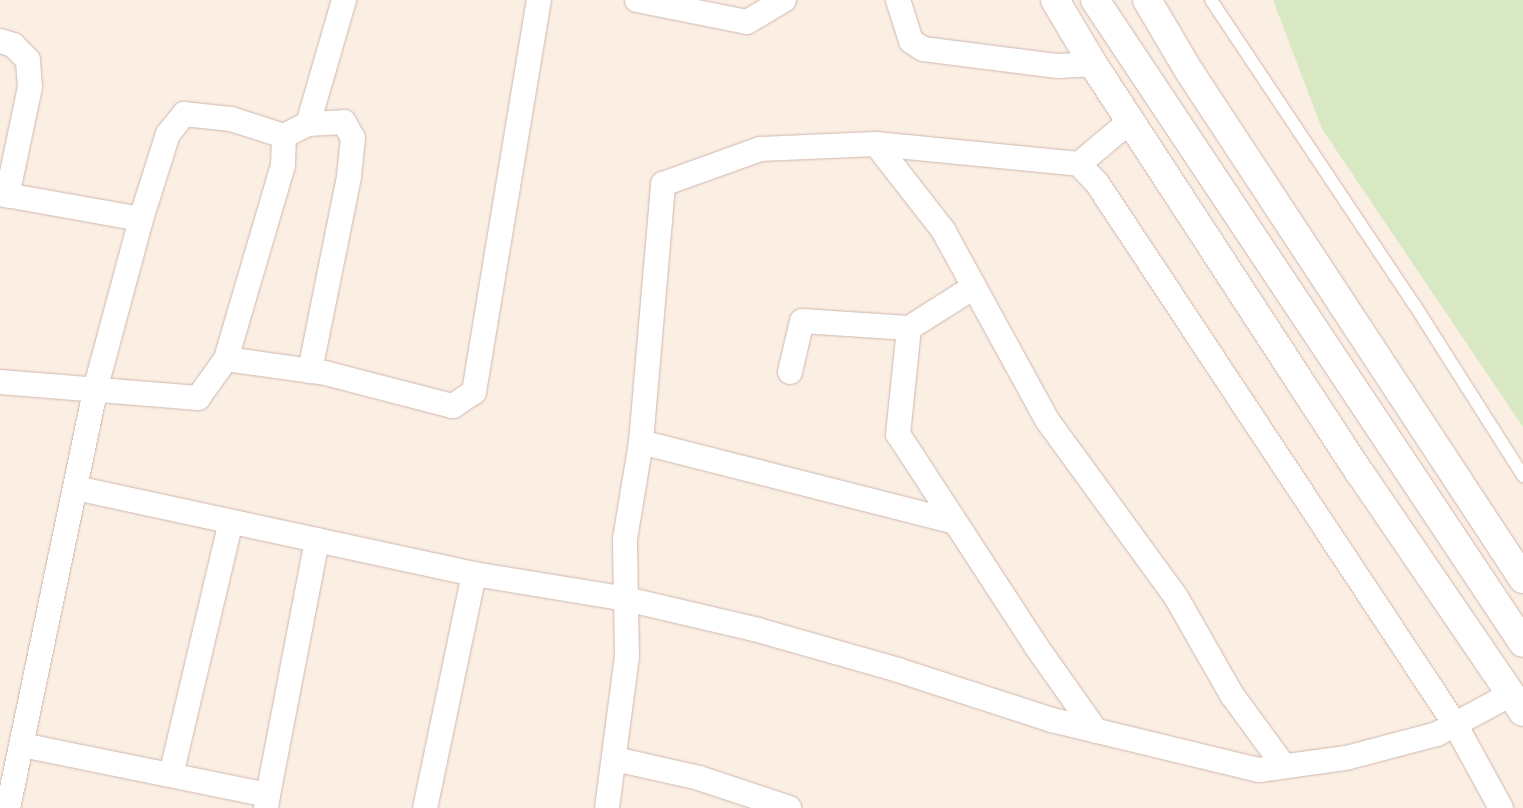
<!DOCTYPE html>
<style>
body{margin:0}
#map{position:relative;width:1523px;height:808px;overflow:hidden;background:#fbeee3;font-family:"Asap Condensed",sans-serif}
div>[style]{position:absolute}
.green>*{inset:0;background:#d8e8c3}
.roads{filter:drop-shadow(0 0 1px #ceb7ad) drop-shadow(0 0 1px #ceb7ad)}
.lane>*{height:12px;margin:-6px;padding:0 6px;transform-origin:6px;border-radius:6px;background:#fff}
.street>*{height:24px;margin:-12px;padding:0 12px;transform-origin:12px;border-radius:12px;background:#fff}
.secondary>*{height:28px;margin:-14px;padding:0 14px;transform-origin:14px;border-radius:14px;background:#fff}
span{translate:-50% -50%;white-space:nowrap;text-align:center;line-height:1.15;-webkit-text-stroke:5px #fef3e9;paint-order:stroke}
</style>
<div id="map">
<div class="green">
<i style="clip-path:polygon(1273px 0,1523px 0,1523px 427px,1322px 129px)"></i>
</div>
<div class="roads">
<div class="lane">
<i style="left:1211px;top:0;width:366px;rotate:56.3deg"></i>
<i style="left:1414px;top:304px;width:204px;rotate:57.6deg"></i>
</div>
<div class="street">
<i style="left:637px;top:0;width:112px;rotate:11.3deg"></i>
<i style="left:747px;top:22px;width:43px;rotate:-30.7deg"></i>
<i style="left:898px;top:0;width:43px;rotate:72.4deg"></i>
<i style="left:911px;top:41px;width:14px;rotate:34deg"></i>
<i style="left:923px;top:49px;width:136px;rotate:7.2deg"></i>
<i style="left:1058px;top:66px;width:35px;rotate:-3deg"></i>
<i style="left:0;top:41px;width:14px;rotate:17deg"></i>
<i style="left:13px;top:45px;width:21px;rotate:45deg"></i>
<i style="left:28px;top:60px;width:27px;rotate:86deg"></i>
<i style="left:30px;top:87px;width:111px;rotate:101.9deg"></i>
<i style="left:308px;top:124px;width:129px;rotate:-73.8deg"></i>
<i style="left:876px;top:144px;width:109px;rotate:52.1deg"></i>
<i style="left:943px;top:230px;width:217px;rotate:61.3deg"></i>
<i style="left:1047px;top:420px;width:219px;rotate:53.9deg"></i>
<i style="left:1176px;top:597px;width:113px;rotate:60.3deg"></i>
<i style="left:1232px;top:695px;width:88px;rotate:53.8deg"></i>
<i style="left:1079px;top:164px;width:26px;rotate:47deg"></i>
<i style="left:1097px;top:183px;width:649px;rotate:56.51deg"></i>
<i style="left:1455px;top:724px;width:96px;rotate:61.3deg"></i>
<i style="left:0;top:194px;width:143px;rotate:10.1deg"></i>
<i style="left:974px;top:287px;width:77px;rotate:147.8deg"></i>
<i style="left:909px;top:328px;width:107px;rotate:95.9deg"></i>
<i style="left:898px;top:434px;width:253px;rotate:56.9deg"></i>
<i style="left:1036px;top:646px;width:104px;rotate:54.8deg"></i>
<i style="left:226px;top:359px;width:100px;rotate:8deg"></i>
<i style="left:325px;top:373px;width:132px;rotate:14.5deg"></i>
<i style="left:453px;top:406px;width:25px;rotate:-34deg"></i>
<i style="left:474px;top:392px;width:397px;rotate:-80.6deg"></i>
<i style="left:790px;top:372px;width:52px;rotate:-76.8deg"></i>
<i style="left:802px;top:321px;width:107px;rotate:3.7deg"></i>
<i style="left:0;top:382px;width:199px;rotate:4.6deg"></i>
<i style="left:198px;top:398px;width:48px;rotate:-54.3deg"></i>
<i style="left:226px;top:359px;width:202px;rotate:-73.6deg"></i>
<i style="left:283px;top:165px;width:29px;rotate:-88deg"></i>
<i style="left:641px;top:442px;width:323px;rotate:14.3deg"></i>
<i style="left:76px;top:488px;width:407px;rotate:12.2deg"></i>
<i style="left:474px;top:574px;width:239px;rotate:101.8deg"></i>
<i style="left:474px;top:574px;width:154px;rotate:9.3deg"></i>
<i style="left:626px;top:599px;width:136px;rotate:13.2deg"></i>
<i style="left:758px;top:630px;width:146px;rotate:15.9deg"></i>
<i style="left:898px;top:670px;width:162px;rotate:18deg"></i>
<i style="left:1052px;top:720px;width:213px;rotate:13.6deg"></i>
<i style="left:1259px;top:770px;width:88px;rotate:-7.9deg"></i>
<i style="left:1346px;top:758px;width:94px;rotate:-14.8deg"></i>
<i style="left:1437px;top:734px;width:84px;rotate:-28.4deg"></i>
<i style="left:22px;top:745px;width:251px;rotate:11.5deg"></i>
<i style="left:268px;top:795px;width:13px;rotate:99deg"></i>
<i style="left:615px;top:759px;width:86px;rotate:12.7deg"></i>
<i style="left:699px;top:778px;width:95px;rotate:18.4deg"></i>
<i style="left:171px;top:775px;width:260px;rotate:-76.7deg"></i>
<i style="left:268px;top:795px;width:260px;rotate:-79.1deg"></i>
<i style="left:8px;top:808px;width:427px;rotate:-78.2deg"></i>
<i style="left:95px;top:390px;width:177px;rotate:-74.9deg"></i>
<i style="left:141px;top:219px;width:89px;rotate:-72.4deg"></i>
<i style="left:168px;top:134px;width:26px;rotate:-51deg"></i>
<i style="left:184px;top:114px;width:47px;rotate:6.1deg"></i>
<i style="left:231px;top:119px;width:56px;rotate:17.8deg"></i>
<i style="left:284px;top:136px;width:27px;rotate:-27deg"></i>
<i style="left:308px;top:124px;width:36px;rotate:-3deg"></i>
<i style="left:344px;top:122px;width:18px;rotate:61deg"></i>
<i style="left:353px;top:138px;width:39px;rotate:96deg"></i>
<i style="left:349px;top:177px;width:198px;rotate:101.4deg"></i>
<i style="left:607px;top:808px;width:152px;rotate:-82.5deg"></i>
<i style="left:627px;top:657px;width:118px;rotate:-91deg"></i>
<i style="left:625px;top:539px;width:98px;rotate:-80.6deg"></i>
<i style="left:641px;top:442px;width:259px;rotate:-85.1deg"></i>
<i style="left:663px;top:184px;width:103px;rotate:-19.8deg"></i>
<i style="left:760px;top:149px;width:116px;rotate:-2.5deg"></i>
<i style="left:876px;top:144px;width:204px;rotate:5.6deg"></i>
<i style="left:1079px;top:164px;width:67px;rotate:-40.1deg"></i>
</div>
<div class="secondary">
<i style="left:1055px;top:0;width:74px;rotate:59.3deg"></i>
<i style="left:1093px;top:64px;width:488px;rotate:56.9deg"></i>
<i style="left:1360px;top:473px;width:289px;rotate:55.7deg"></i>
<i style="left:1095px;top:0;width:772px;rotate:56.35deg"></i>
<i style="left:1147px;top:0;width:82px;rotate:59.4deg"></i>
<i style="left:1189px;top:71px;width:608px;rotate:56.68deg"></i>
</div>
</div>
</div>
